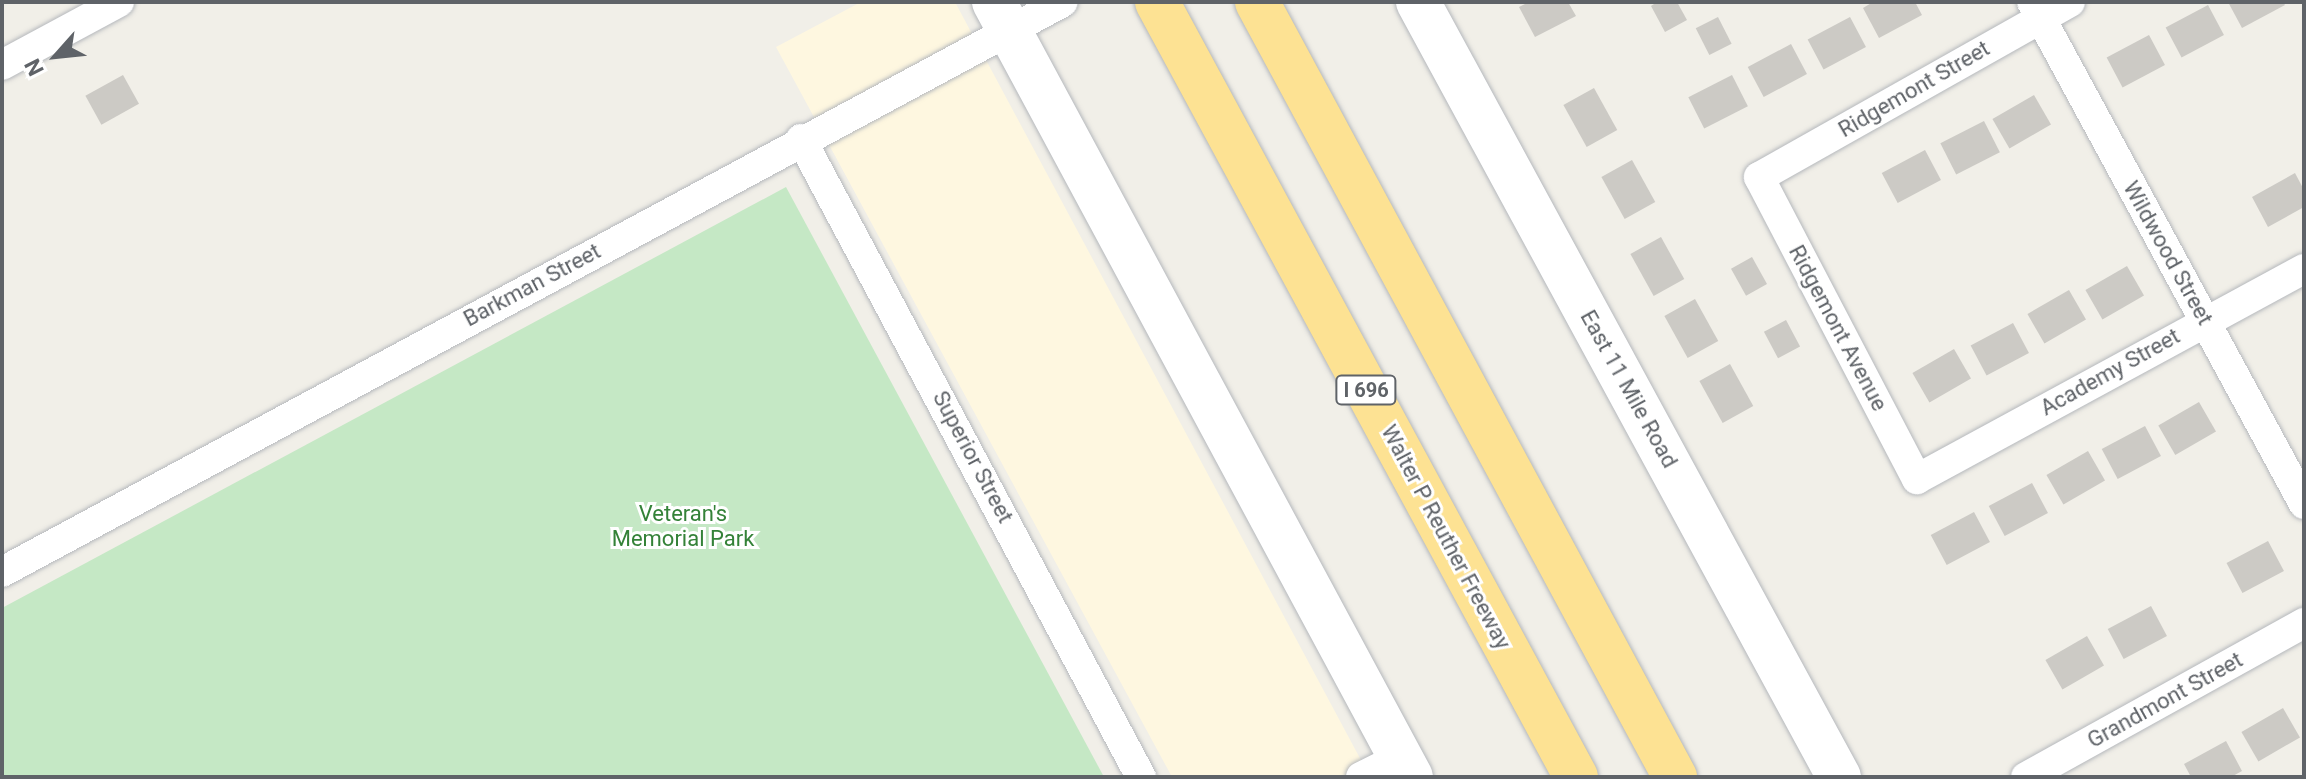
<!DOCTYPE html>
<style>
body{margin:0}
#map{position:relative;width:2306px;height:779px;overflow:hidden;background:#f1efe8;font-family:Roboto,sans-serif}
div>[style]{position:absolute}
.commercial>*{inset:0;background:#fef7e0}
.green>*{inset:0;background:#c5e8c5}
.building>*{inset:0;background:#cccac5;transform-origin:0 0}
.roads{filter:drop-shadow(0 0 2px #b5b8bc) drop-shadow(0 0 2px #b5b8bc)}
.minor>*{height:30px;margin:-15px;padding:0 15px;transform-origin:15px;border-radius:15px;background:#fff}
.secondary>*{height:44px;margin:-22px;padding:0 22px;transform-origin:22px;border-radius:22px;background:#fff}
.motorway>*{height:44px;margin:-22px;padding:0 22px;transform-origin:22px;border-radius:22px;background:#fde293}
span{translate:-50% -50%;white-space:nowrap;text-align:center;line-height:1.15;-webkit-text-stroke:6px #fff;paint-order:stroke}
.shield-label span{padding:2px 6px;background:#fff;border:2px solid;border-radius:6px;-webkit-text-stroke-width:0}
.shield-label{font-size:20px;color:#5f6368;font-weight:700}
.street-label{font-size:22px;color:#5f6368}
.park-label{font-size:22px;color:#348238}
.frame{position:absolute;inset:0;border:4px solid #5f6368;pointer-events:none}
.north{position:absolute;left:16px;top:16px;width:80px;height:80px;-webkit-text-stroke:6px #fff;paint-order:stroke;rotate:243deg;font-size:22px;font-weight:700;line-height:32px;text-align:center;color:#5f6368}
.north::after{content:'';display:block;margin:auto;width:28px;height:36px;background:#5f6368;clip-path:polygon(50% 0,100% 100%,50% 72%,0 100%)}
</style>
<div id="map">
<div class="commercial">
<i style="clip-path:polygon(861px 2px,955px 2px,1370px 777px,1172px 777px,776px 47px)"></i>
</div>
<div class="green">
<i style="clip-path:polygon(786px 187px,1104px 777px,2px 777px,2px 608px)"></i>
</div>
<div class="building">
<i style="clip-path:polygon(1529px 2px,1568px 2px,1576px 16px,1535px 37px,1519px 7px)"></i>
<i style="clip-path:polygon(1657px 2px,1677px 2px,1687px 20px,1665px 32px,1651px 6px)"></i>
<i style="clip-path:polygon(1873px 2px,1915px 2px,1922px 15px,1879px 38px,1863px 8px)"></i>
<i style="clip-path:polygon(2228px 2px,2283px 2px,2285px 5px,2242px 28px)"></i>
<i style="left:2208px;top:5px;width:34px;height:48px;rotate:62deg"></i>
<i style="left:1718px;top:17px;width:30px;height:25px;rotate:63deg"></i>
<i style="left:1850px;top:17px;width:34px;height:48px;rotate:62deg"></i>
<i style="left:2149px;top:35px;width:34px;height:48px;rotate:62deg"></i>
<i style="left:1791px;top:44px;width:34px;height:49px;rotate:62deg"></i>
<i style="left:123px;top:75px;width:33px;height:43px;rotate:61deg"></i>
<i style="left:1732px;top:75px;width:35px;height:49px;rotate:63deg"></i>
<i style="left:1594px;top:88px;width:48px;height:35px;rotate:61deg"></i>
<i style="left:2034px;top:95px;width:34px;height:48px;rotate:60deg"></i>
<i style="left:1984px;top:121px;width:35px;height:49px;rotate:63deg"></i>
<i style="left:1925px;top:150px;width:34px;height:49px;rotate:62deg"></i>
<i style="left:1632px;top:160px;width:48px;height:35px;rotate:61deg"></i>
<i style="clip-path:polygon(2295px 173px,2304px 190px,2304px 207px,2268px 227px,2252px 197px)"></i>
<i style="left:1661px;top:237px;width:48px;height:35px;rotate:61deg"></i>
<i style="left:1752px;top:257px;width:31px;height:24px;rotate:61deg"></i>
<i style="left:2127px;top:266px;width:34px;height:48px;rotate:60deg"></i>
<i style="left:2069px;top:290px;width:34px;height:48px;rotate:60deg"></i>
<i style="left:1695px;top:299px;width:48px;height:35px;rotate:61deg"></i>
<i style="left:1786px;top:320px;width:30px;height:25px;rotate:62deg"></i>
<i style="left:2013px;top:323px;width:34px;height:48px;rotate:62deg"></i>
<i style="left:1954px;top:349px;width:34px;height:48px;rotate:60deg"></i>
<i style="left:1730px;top:364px;width:48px;height:35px;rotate:61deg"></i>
<i style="left:2199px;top:402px;width:34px;height:47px;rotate:60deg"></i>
<i style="left:2145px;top:426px;width:34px;height:49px;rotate:62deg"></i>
<i style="left:2088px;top:451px;width:34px;height:48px;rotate:60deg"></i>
<i style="left:2032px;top:483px;width:34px;height:49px;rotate:62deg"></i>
<i style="left:1974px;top:512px;width:34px;height:49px;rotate:62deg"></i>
<i style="left:2268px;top:541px;width:34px;height:47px;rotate:62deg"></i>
<i style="left:2151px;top:606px;width:34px;height:49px;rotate:62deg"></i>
<i style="left:2087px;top:636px;width:34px;height:48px;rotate:60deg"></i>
<i style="left:2283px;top:708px;width:34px;height:48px;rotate:60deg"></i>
<i style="clip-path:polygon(2226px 741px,2242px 771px,2231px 777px,2191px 777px,2184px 764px)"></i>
</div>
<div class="roads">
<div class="minor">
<i style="left:2032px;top:2px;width:571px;rotate:61.55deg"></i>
<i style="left:2070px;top:2px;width:357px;rotate:150.6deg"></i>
<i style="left:1759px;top:177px;width:341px;rotate:62.4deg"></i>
<i style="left:1917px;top:479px;width:440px;rotate:-28.5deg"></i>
<i style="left:2px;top:65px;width:133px;rotate:-28.3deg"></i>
<i style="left:801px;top:139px;width:723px;rotate:61.95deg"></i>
<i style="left:2px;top:572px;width:1204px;rotate:-28.25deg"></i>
<i style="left:1361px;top:777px;width:45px;rotate:-26.6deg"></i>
<i style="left:2026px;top:777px;width:318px;rotate:-29deg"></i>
</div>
<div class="secondary">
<i style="left:994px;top:2px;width:880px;rotate:61.72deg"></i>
<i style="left:1418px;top:2px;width:882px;rotate:61.49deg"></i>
</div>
<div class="motorway">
<i style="left:1157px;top:2px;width:881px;rotate:61.6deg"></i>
<i style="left:1257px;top:2px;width:881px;rotate:61.66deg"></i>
</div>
</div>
<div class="shield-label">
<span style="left:1366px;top:390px">I 696</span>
</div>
<div class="street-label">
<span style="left:1914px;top:89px;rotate:-30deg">Ridgemont Street</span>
<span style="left:2168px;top:253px;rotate:61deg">Wildwood Street</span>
<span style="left:532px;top:285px;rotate:-28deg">Barkman Street</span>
<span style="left:1838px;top:328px;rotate:62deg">Ridgemont Avenue</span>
<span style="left:2110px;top:372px;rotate:-29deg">Academy Street</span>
<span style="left:1629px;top:389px;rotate:61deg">East 11 Mile Road</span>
<span style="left:973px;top:457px;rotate:62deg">Superior Street</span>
<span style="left:1446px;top:537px;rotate:62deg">Walter P Reuther Freeway</span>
<span style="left:2165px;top:700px;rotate:-29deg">Grandmont Street</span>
</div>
<div class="park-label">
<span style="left:683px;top:526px">Veteran's<br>Memorial Park</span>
</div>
<div class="frame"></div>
<div class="north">N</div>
</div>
